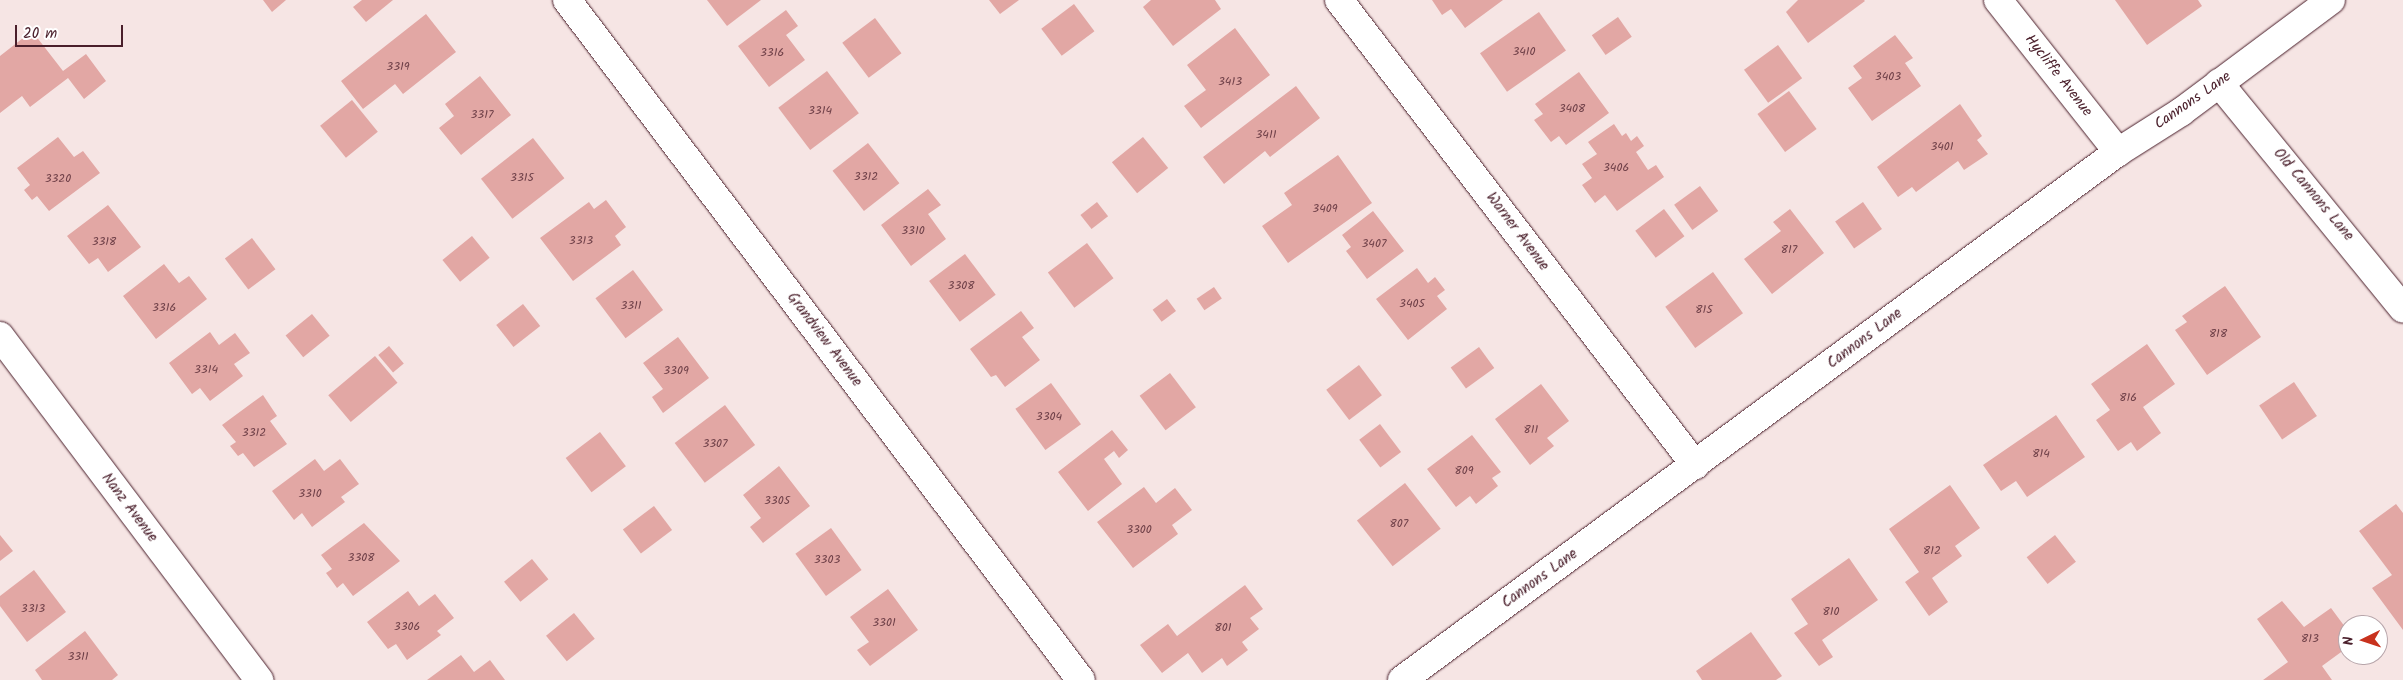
<!DOCTYPE html>
<style>
body{margin:0}
#map{position:relative;width:2403px;height:680px;overflow:hidden;background:#f6e5e4;font-family:Kalam,sans-serif}
div>[style]{position:absolute}
.building>*{inset:0;background:#e2a7a4;transform-origin:0 0}
.roads{filter:drop-shadow(0 0 1px #4a1f2b) drop-shadow(0 0 1px #4a1f2b)}
.minor>*{height:28px;margin:-14px;padding:0 14px;transform-origin:14px;border-radius:14px;background:#fff}
.secondary>*{height:28px;margin:-14px;padding:0 14px;transform-origin:14px;border-radius:14px;background:#fff}
span{translate:-50% -50%;white-space:nowrap;text-align:center;line-height:1.15;-webkit-text-stroke:4px #fff;paint-order:stroke}
.number-label{font-size:12px;color:#704149}
.number-label span{-webkit-text-stroke-width:0}
.street-label{font-size:15px;color:#4a1f2b}
.north{position:absolute;left:2338px;top:615px;width:50px;height:50px;box-sizing:border-box;background:#fff;border:1px solid #b7a5aa;border-radius:50%;rotate:266deg;font-size:14px;font-weight:700;line-height:20px;text-align:center;color:#4a1f2b}
.north::after{content:'';display:block;margin:auto;width:18px;height:22px;background:#c8321e;clip-path:polygon(50% 0,100% 100%,50% 72%,0 100%)}
.scale{position:absolute;left:15px;top:25px;width:108px;height:22px;box-sizing:border-box;border:2px solid #4a1f2b;border-top:0;padding-left:6px;font-size:15px;line-height:18px;white-space:nowrap;color:#4a1f2b;-webkit-text-stroke:4px #fff;paint-order:stroke}
</style>
<div id="map">
<div class="building">
<i style="clip-path:polygon(263px 0,286px 0,272px 12px)"></i>
<i style="clip-path:polygon(362px 0,393px 0,366px 22px,353px 7px)"></i>
<i style="clip-path:polygon(707px 0,761px 0,727px 26px)"></i>
<i style="clip-path:polygon(989px 0,1019px 0,1000px 14px)"></i>
<i style="clip-path:polygon(1151px 0,1215px 0,1221px 9px,1173px 46px,1143px 7px)"></i>
<i style="clip-path:polygon(1432px 0,1503px 0,1465px 28px,1451px 9px,1442px 15px)"></i>
<i style="clip-path:polygon(1798px 0,1864px 0,1865px 1px,1808px 43px,1786px 12px)"></i>
<i style="clip-path:polygon(2115px 0,2198px 0,2202px 6px,2147px 45px)"></i>
<i style="left:1074px;top:4px;width:34px;height:41px;rotate:53deg"></i>
<i style="clip-path:polygon(786px 10px,798px 26px,786px 35px,805px 60px,769px 87px,738px 46px)"></i>
<i style="left:1539px;top:12px;width:47px;height:72px;rotate:55deg"></i>
<i style="clip-path:polygon(426px 14px,456px 52px,403px 94px,395px 84px,363px 109px,341px 81px)"></i>
<i style="left:1618px;top:17px;width:24px;height:32px;rotate:55deg"></i>
<i style="left:875px;top:18px;width:44px;height:41px;rotate:53deg"></i>
<i style="clip-path:polygon(1235px 28px,1270px 75px,1201px 128px,1184px 106px,1206px 90px,1187px 65px)"></i>
<i style="clip-path:polygon(32px 31px,63px 71px,86px 54px,106px 81px,84px 99px,68px 78px,30px 107px,22px 96px,0 113px,0 56px)"></i>
<i style="clip-path:polygon(1895px 35px,1913px 58px,1905px 63px,1921px 86px,1872px 121px,1848px 88px,1862px 78px,1853px 66px)"></i>
<i style="left:1778px;top:45px;width:41px;height:42px;rotate:54deg"></i>
<i style="left:827px;top:71px;width:53px;height:61px;rotate:53deg"></i>
<i style="clip-path:polygon(1579px 72px,1609px 113px,1566px 145px,1559px 136px,1551px 142px,1534px 120px,1543px 114px,1535px 104px)"></i>
<i style="clip-path:polygon(480px 76px,511px 115px,461px 155px,439px 128px,454px 116px,445px 104px)"></i>
<i style="clip-path:polygon(1296px 86px,1320px 118px,1270px 157px,1265px 151px,1224px 184px,1203px 157px)"></i>
<i style="left:1789px;top:91px;width:47px;height:39px;rotate:54deg"></i>
<i style="left:352px;top:100px;width:41px;height:41px;rotate:51deg"></i>
<i style="clip-path:polygon(1960px 104px,1982px 136px,1977px 140px,1988px 154px,1964px 170px,1958px 161px,1916px 192px,1912px 187px,1898px 197px,1877px 167px)"></i>
<i style="clip-path:polygon(1614px 124px,1622px 136px,1626px 133px,1631px 141px,1637px 136px,1644px 146px,1636px 152px,1648px 170px,1656px 165px,1664px 177px,1617px 211px,1605px 195px,1595px 203px,1582px 185px,1592px 178px,1582px 164px,1597px 154px,1588px 142px)"></i>
<i style="clip-path:polygon(58px 137px,74px 157px,83px 151px,100px 173px,49px 211px,37px 196px,32px 200px,24px 190px,30px 185px,17px 168px)"></i>
<i style="left:1143px;top:137px;width:40px;height:40px;rotate:51deg"></i>
<i style="left:533px;top:138px;width:51px;height:66px;rotate:52deg"></i>
<i style="left:868px;top:143px;width:51px;height:45px;rotate:52deg"></i>
<i style="clip-path:polygon(1338px 155px,1372px 203px,1288px 263px,1262px 226px,1292px 205px,1284px 193px)"></i>
<i style="left:1700px;top:186px;width:31px;height:32px;rotate:54deg"></i>
<i style="clip-path:polygon(928px 189px,941px 205px,928px 214px,946px 239px,911px 266px,881px 225px)"></i>
<i style="clip-path:polygon(606px 200px,626px 227px,615px 236px,621px 245px,573px 281px,540px 238px,589px 202px,594px 209px)"></i>
<i style="left:1097px;top:202px;width:18px;height:21px;rotate:52deg"></i>
<i style="left:1863px;top:202px;width:33px;height:34px;rotate:55deg"></i>
<i style="clip-path:polygon(108px 205px,141px 247px,108px 272px,98px 258px,89px 264px,67px 236px)"></i>
<i style="left:1664px;top:209px;width:34px;height:36px;rotate:53deg"></i>
<i style="clip-path:polygon(1790px 209px,1824px 253px,1772px 294px,1744px 259px,1781px 231px,1773px 222px)"></i>
<i style="clip-path:polygon(1373px 211px,1404px 251px,1367px 279px,1346px 251px,1351px 247px,1342px 235px)"></i>
<i style="left:472px;top:236px;width:28px;height:38px;rotate:51deg"></i>
<i style="left:252px;top:238px;width:39px;height:34px;rotate:53deg"></i>
<i style="left:1087px;top:243px;width:44px;height:49px;rotate:53deg"></i>
<i style="left:965px;top:254px;width:51px;height:45px;rotate:53deg"></i>
<i style="clip-path:polygon(164px 264px,179px 283px,189px 276px,207px 299px,156px 339px,123px 296px)"></i>
<i style="clip-path:polygon(1417px 268px,1428px 283px,1435px 277px,1445px 290px,1437px 296px,1447px 309px,1408px 340px,1376px 299px)"></i>
<i style="left:633px;top:270px;width:50px;height:47px;rotate:53deg"></i>
<i style="left:1713px;top:272px;width:51px;height:59px;rotate:54deg"></i>
<i style="clip-path:polygon(2225px 286px,2261px 337px,2207px 375px,2175px 330px,2187px 322px,2182px 316px)"></i>
<i style="left:1214px;top:287px;width:14px;height:21px;rotate:56deg"></i>
<i style="left:1167px;top:299px;width:15px;height:18px;rotate:53deg"></i>
<i style="left:523px;top:304px;width:28px;height:34px;rotate:52deg"></i>
<i style="clip-path:polygon(1021px 311px,1034px 328px,1022px 337px,1040px 360px,1005px 387px,996px 375px,991px 377px,970px 349px)"></i>
<i style="left:312px;top:314px;width:28px;height:34px;rotate:51deg"></i>
<i style="clip-path:polygon(210px 332px,219px 345px,235px 333px,250px 353px,234px 364px,243px 376px,210px 401px,200px 388px,192px 394px,169px 363px)"></i>
<i style="clip-path:polygon(678px 337px,709px 378px,663px 413px,652px 397px,663px 389px,643px 363px)"></i>
<i style="clip-path:polygon(2147px 344px,2175px 384px,2143px 407px,2161px 433px,2137px 451px,2131px 442px,2118px 451px,2096px 420px,2110px 410px,2091px 384px)"></i>
<i style="left:389px;top:346px;width:23px;height:14px;rotate:50deg"></i>
<i style="left:1479px;top:347px;width:26px;height:35px;rotate:54deg"></i>
<i style="left:375px;top:356px;width:35px;height:61px;rotate:50deg"></i>
<i style="left:1359px;top:365px;width:38px;height:41px;rotate:53deg"></i>
<i style="left:1170px;top:373px;width:43px;height:38px;rotate:53deg"></i>
<i style="left:2294px;top:382px;width:41px;height:42px;rotate:56deg"></i>
<i style="left:1051px;top:383px;width:51px;height:44px;rotate:54deg"></i>
<i style="clip-path:polygon(1541px 384px,1569px 421px,1547px 438px,1554px 446px,1530px 465px,1495px 419px)"></i>
<i style="clip-path:polygon(263px 395px,277px 416px,270px 421px,287px 444px,254px 467px,243px 453px,238px 456px,230px 446px,236px 442px,222px 425px)"></i>
<i style="left:725px;top:405px;width:50px;height:63px;rotate:53deg"></i>
<i style="clip-path:polygon(2056px 415px,2085px 457px,2027px 497px,2016px 481px,2001px 491px,1983px 465px)"></i>
<i style="left:1380px;top:424px;width:35px;height:26px;rotate:53deg"></i>
<i style="clip-path:polygon(1112px 430px,1128px 450px,1119px 458px,1114px 451px,1104px 459px,1122px 484px,1088px 511px,1058px 472px)"></i>
<i style="left:600px;top:432px;width:43px;height:43px;rotate:53deg"></i>
<i style="clip-path:polygon(1472px 435px,1501px 472px,1492px 478px,1498px 486px,1476px 504px,1470px 496px,1456px 507px,1427px 469px)"></i>
<i style="clip-path:polygon(315px 459px,324px 471px,340px 459px,359px 484px,341px 497px,345px 502px,312px 527px,302px 513px,294px 520px,272px 491px)"></i>
<i style="clip-path:polygon(779px 466px,810px 506px,763px 543px,750px 527px,761px 518px,743px 495px)"></i>
<i style="left:1405px;top:483px;width:58px;height:61px;rotate:52deg"></i>
<i style="clip-path:polygon(1950px 485px,1980px 528px,1955px 546px,1962px 556px,1932px 578px,1948px 602px,1929px 616px,1905px 582px,1919px 572px,1889px 529px)"></i>
<i style="clip-path:polygon(1144px 487px,1156px 503px,1175px 488px,1192px 510px,1172px 525px,1178px 534px,1133px 568px,1097px 522px)"></i>
<i style="clip-path:polygon(2396px 504px,2403px 513px,2403px 630px,2372px 588px,2392px 575px,2359px 531px)"></i>
<i style="left:654px;top:506px;width:30px;height:39px;rotate:53deg"></i>
<i style="clip-path:polygon(364px 523px,400px 561px,353px 596px,343px 583px,337px 588px,332px 581px,326px 573px,332px 569px,321px 555px)"></i>
<i style="left:831px;top:528px;width:52px;height:44px;rotate:54deg"></i>
<i style="clip-path:polygon(0 535px,13px 551px,0 561px)"></i>
<i style="left:2055px;top:535px;width:34px;height:36px;rotate:52deg"></i>
<i style="clip-path:polygon(1849px 558px,1878px 600px,1822px 640px,1833px 657px,1819px 666px,1794px 633px,1808px 624px,1791px 599px)"></i>
<i style="left:532px;top:559px;width:26px;height:36px;rotate:51deg"></i>
<i style="clip-path:polygon(34px 570px,66px 612px,27px 642px,0 606px,0 596px)"></i>
<i style="clip-path:polygon(1245px 585px,1263px 609px,1250px 618px,1259px 629px,1242px 642px,1248px 650px,1227px 666px,1222px 658px,1202px 673px,1188px 653px,1162px 673px,1140px 645px,1168px 624px,1177px 636px)"></i>
<i style="clip-path:polygon(888px 589px,918px 630px,870px 666px,857px 650px,869px 642px,850px 617px)"></i>
<i style="clip-path:polygon(408px 591px,419px 606px,435px 594px,454px 618px,437px 631px,441px 635px,407px 660px,396px 644px,388px 649px,367px 622px)"></i>
<i style="clip-path:polygon(2282px 601px,2304px 627px,2331px 608px,2348px 631px,2348px 647px,2322px 666px,2332px 680px,2263px 680px,2288px 662px,2257px 619px)"></i>
<i style="left:574px;top:613px;width:33px;height:36px;rotate:51deg"></i>
<i style="clip-path:polygon(85px 631px,118px 675px,112px 680px,42px 680px,35px 670px)"></i>
<i style="clip-path:polygon(1751px 632px,1782px 676px,1776px 680px,1702px 680px,1696px 671px)"></i>
<i style="clip-path:polygon(461px 655px,474px 672px,490px 660px,505px 680px,427px 680px)"></i>
</div>
<div class="roads">
<div class="minor">
<i style="left:567px;top:0;width:852px;rotate:52.92deg"></i>
<i style="left:1339px;top:0;width:586px;rotate:52.56deg"></i>
<i style="left:1998px;top:0;width:194px;rotate:51.7deg"></i>
<i style="left:2219px;top:83px;width:291px;rotate:50.8deg"></i>
<i style="left:0;top:336px;width:431px;rotate:53deg"></i>
</div>
<div class="secondary">
<i style="left:1402px;top:680px;width:890px;rotate:-36.41deg"></i>
<i style="left:2118px;top:152px;width:75px;rotate:-32.4deg"></i>
<i style="left:2181px;top:112px;width:187px;rotate:-36.7deg"></i>
</div>
</div>
<div class="number-label">
<span style="left:1524px;top:52px">3410</span>
<span style="left:772px;top:53px">3316</span>
<span style="left:398px;top:67px">3319</span>
<span style="left:1888px;top:77px">3403</span>
<span style="left:1230px;top:82px">3413</span>
<span style="left:1572px;top:109px">3408</span>
<span style="left:820px;top:111px">3314</span>
<span style="left:482px;top:115px">3317</span>
<span style="left:1266px;top:135px">3411</span>
<span style="left:1942px;top:147px">3401</span>
<span style="left:1616px;top:168px">3406</span>
<span style="left:866px;top:177px">3312</span>
<span style="left:522px;top:178px">3315</span>
<span style="left:58px;top:179px">3320</span>
<span style="left:1325px;top:209px">3409</span>
<span style="left:913px;top:231px">3310</span>
<span style="left:581px;top:241px">3313</span>
<span style="left:104px;top:242px">3318</span>
<span style="left:1374px;top:244px">3407</span>
<span style="left:1789px;top:250px">817</span>
<span style="left:961px;top:286px">3308</span>
<span style="left:1412px;top:304px">3405</span>
<span style="left:631px;top:306px">3311</span>
<span style="left:164px;top:308px">3316</span>
<span style="left:1704px;top:310px">815</span>
<span style="left:2218px;top:334px">818</span>
<span style="left:206px;top:370px">3314</span>
<span style="left:676px;top:371px">3309</span>
<span style="left:2128px;top:398px">816</span>
<span style="left:1049px;top:417px">3304</span>
<span style="left:1531px;top:430px">811</span>
<span style="left:254px;top:433px">3312</span>
<span style="left:715px;top:444px">3307</span>
<span style="left:2041px;top:454px">814</span>
<span style="left:1464px;top:471px">809</span>
<span style="left:310px;top:494px">3310</span>
<span style="left:777px;top:501px">3305</span>
<span style="left:1399px;top:524px">807</span>
<span style="left:1139px;top:530px">3300</span>
<span style="left:1932px;top:551px">812</span>
<span style="left:361px;top:558px">3308</span>
<span style="left:827px;top:560px">3303</span>
<span style="left:33px;top:609px">3313</span>
<span style="left:1831px;top:612px">810</span>
<span style="left:884px;top:623px">3301</span>
<span style="left:407px;top:627px">3306</span>
<span style="left:1223px;top:628px">801</span>
<span style="left:2310px;top:639px">813</span>
<span style="left:78px;top:657px">3311</span>
</div>
<div class="street-label">
<span style="left:2058px;top:76px;rotate:52deg">Hycliffe Avenue</span>
<span style="left:2193px;top:101px;rotate:-35deg">Cannons Lane</span>
<span style="left:2313px;top:195px;rotate:50deg">Old Cannons Lane</span>
<span style="left:1517px;top:232px;rotate:53deg">Warner Avenue</span>
<span style="left:1865px;top:339px;rotate:-37deg">Cannons Lane</span>
<span style="left:824px;top:340px;rotate:53deg">Grandview Avenue</span>
<span style="left:129px;top:508px;rotate:53deg">Nanz Avenue</span>
<span style="left:1540px;top:579px;rotate:-36deg">Cannons Lane</span>
</div>
<div class="north">N</div>
<div class="scale">20 m</div>
</div>
